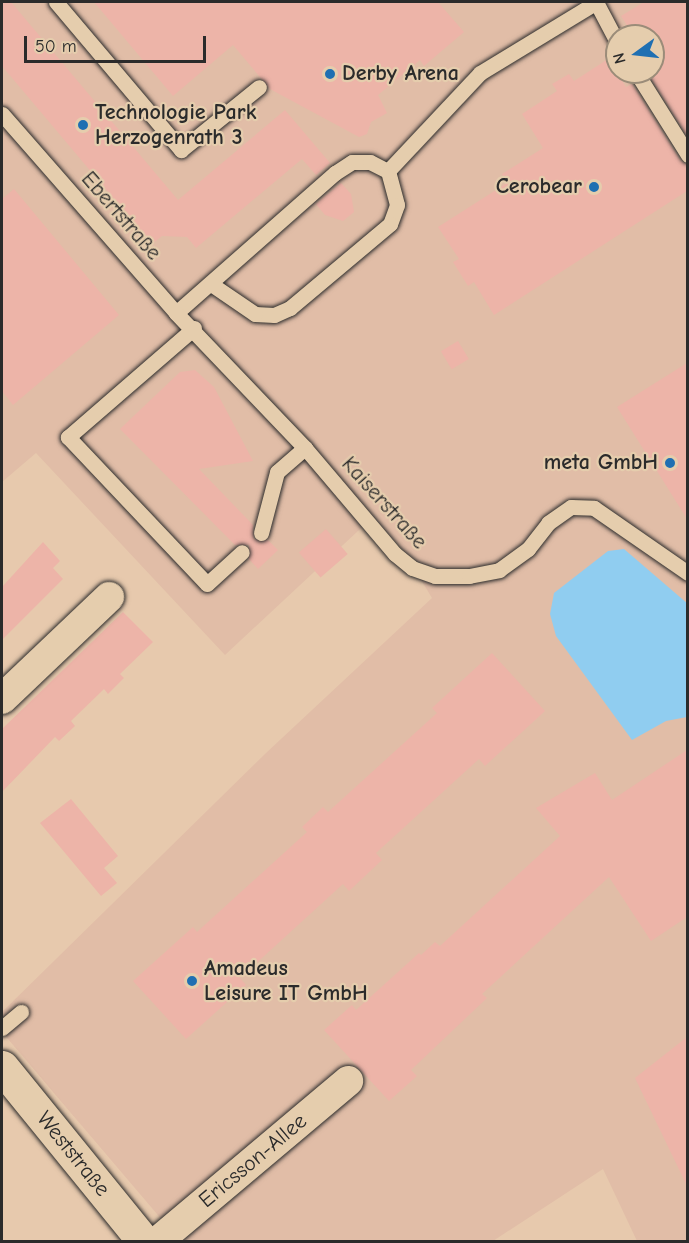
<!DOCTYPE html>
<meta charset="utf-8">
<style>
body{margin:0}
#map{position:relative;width:689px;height:1243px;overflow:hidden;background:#e7c9ad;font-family:"Comic Neue",sans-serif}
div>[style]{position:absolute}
.built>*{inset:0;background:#e1bda7}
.water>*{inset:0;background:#90cdf0}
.building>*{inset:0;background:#edb4a8;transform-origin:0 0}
.roads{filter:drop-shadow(0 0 2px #2b2b2b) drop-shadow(0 0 2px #2b2b2b)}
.service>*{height:15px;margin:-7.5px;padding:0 7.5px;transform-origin:7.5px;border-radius:7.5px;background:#e5cdad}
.minor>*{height:30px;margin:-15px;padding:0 15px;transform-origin:15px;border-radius:15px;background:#e5cdad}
.secondary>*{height:33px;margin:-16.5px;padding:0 16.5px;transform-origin:16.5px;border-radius:16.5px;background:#e5cdad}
.dots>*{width:16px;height:16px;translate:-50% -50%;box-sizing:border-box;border:3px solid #e5cdad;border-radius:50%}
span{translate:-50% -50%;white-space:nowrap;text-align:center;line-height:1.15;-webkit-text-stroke:4.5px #e5cdad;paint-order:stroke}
.poi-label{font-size:22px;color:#2b2b2b;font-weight:700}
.left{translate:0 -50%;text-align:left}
.right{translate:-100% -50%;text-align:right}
.street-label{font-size:22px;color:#2b2b2b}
.frame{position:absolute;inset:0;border:3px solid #2b2b2b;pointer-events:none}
.north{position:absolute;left:605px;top:24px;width:60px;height:60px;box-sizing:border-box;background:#e5cdad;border:2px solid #9b8c79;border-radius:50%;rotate:255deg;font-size:16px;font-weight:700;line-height:24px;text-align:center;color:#2b2b2b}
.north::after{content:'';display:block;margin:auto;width:21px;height:27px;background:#1f6fb2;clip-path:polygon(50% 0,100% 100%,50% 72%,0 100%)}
.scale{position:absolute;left:24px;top:36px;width:182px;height:27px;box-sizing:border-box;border:3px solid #2b2b2b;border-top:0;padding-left:8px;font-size:18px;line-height:21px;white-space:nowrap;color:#2b2b2b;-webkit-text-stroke:4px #e5cdad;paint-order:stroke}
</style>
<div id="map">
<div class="built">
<i style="clip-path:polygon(evenodd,2px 2px,687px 2px,687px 1241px,637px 1241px,603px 1169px,493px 1241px,180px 1241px,2px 1032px,2px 1012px,266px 753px,432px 598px,403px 550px,373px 517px,225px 655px,36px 453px,2px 482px,2px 2px,617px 36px,653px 36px,653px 72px,617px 72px,617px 36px)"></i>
</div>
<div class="water">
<i style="clip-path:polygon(624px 549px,688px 604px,687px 717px,666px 721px,632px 740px,556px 636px,550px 614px,554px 593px,608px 551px)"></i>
</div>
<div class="building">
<i style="clip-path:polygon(2px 2px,11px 2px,178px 200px,285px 110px,330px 163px,316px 175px,302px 159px,196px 248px,187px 237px,162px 236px,152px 244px,2px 66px)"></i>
<i style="clip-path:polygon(94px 2px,438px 2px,464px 32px,424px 66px,420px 60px,378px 95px,387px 113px,371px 122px,367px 134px,359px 137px,270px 89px,233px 45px,173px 96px)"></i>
<i style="clip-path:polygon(644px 2px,687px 2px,687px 136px,648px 73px,653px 72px,653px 36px,634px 36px,621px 16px)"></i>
<i style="clip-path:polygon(608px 59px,626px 87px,632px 84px,680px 160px,687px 165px,687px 191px,494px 315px,474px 282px,468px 286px,453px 262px,459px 259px,438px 227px,507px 183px,502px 174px,543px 148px,522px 114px,557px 91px,552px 84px,569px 74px,574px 81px)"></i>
<i style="clip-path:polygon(341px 183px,351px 194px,354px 212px,343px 221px,325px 215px,316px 204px)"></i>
<i style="clip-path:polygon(14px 189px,119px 315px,13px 405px,2px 391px,2px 199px)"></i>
<i style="left:458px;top:341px;width:21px;height:20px;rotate:59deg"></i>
<i style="clip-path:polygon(687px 363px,687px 519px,617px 407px)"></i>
<i style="clip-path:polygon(195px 370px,214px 387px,253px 461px,199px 469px,253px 525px,254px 539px,268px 540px,278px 550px,258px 569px,249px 559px,249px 545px,235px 545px,120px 429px,180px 372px)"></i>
<i style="left:326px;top:529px;width:33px;height:36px;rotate:49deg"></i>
<i style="clip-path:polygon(43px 542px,60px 561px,53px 568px,63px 579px,2px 640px,2px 587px)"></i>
<i style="clip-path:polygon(123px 612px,153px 642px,120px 674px,124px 678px,108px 694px,104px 689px,71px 721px,75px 726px,59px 741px,55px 737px,2px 792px,2px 729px)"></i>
<i style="clip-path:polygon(492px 653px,545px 711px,485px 766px,479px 759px,376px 853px,382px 860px,349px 891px,343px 884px,240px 978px,246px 985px,186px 1039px,133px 981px,193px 927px,197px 932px,307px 832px,302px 827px,323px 807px,328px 812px,437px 713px,432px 708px)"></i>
<i style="clip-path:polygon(687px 750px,687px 917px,651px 941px,609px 877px,482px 994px,487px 998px,411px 1070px,417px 1076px,389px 1101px,324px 1030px,352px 1005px,356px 1010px,419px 953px,421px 955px,435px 942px,440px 946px,560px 836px,536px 808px,595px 773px,612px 800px)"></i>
<i style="clip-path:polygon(71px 799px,118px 856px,104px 868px,117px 883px,101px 896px,40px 823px)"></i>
<i style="clip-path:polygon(687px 1037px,687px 1186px,635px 1078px)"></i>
</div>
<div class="roads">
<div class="service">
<i style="left:56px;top:2px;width:194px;rotate:49.8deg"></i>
<i style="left:181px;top:150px;width:100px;rotate:-38.9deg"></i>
<i style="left:596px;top:2px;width:45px;rotate:62.3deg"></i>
<i style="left:636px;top:72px;width:98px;rotate:57.9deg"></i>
<i style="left:2px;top:114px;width:264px;rotate:48.8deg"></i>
<i style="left:176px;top:313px;width:212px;rotate:-41.4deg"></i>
<i style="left:335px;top:173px;width:20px;rotate:-33deg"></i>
<i style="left:352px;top:162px;width:18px"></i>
<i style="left:370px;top:162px;width:20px;rotate:27deg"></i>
<i style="left:388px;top:171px;width:35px;rotate:75deg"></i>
<i style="left:397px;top:205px;width:20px;rotate:110deg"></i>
<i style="left:390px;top:224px;width:131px;rotate:140deg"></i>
<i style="left:290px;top:308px;width:17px;rotate:156deg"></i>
<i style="left:274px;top:315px;width:19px;rotate:-177deg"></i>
<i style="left:255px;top:314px;width:53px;rotate:-145.7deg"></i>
<i style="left:388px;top:171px;width:134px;rotate:-46.8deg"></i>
<i style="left:480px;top:73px;width:137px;rotate:-31.3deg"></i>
<i style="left:176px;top:313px;width:187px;rotate:46.3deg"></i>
<i style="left:305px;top:448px;width:139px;rotate:49.7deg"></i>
<i style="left:395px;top:554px;width:22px;rotate:39deg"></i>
<i style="left:412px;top:568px;width:24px;rotate:19deg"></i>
<i style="left:435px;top:576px;width:34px"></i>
<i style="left:469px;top:576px;width:31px;rotate:-11deg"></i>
<i style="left:499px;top:570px;width:36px;rotate:-36deg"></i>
<i style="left:528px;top:549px;width:33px;rotate:-52deg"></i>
<i style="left:548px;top:523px;width:28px;rotate:-35deg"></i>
<i style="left:571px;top:507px;width:23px;rotate:2deg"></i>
<i style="left:594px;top:508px;width:114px;rotate:34.7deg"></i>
<i style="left:194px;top:328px;width:167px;rotate:139.1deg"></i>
<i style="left:68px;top:437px;width:202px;rotate:46.6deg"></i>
<i style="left:207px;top:584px;width:47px;rotate:-42.4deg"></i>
<i style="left:261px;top:533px;width:63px;rotate:-75.3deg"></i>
<i style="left:277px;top:472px;width:37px;rotate:-41deg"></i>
<i style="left:2px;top:1028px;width:25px;rotate:-40deg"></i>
</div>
<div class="minor">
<i style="left:2px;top:699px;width:148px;rotate:-43.6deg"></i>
<i style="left:157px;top:1242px;width:250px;rotate:-40.1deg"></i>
</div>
<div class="secondary">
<i style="left:2px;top:1067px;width:225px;rotate:50.9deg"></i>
</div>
</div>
<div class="dots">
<i style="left:330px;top:74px;background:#1f6fb2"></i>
<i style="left:83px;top:125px;background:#1f6fb2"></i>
<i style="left:594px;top:187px;background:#1f6fb2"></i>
<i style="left:670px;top:463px;background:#1f6fb2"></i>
<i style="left:192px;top:981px;background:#1f6fb2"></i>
</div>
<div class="poi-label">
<span class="left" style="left:342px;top:74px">Derby Arena</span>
<span class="left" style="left:95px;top:125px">Technologie Park<br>Herzogenrath 3</span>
<span class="right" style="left:582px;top:187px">Cerobear</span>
<span class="right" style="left:658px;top:463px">meta GmbH</span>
<span class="left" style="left:204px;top:981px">Amadeus<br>Leisure IT GmbH</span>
</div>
<div class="street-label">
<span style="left:121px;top:216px;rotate:49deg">Ebertstraße</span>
<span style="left:384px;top:503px;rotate:48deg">Kaiserstraße</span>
<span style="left:73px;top:1154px;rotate:51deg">Weststraße</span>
<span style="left:253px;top:1161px;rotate:-40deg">Ericsson-Allee</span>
</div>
<div class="frame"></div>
<div class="north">N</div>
<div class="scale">50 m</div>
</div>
